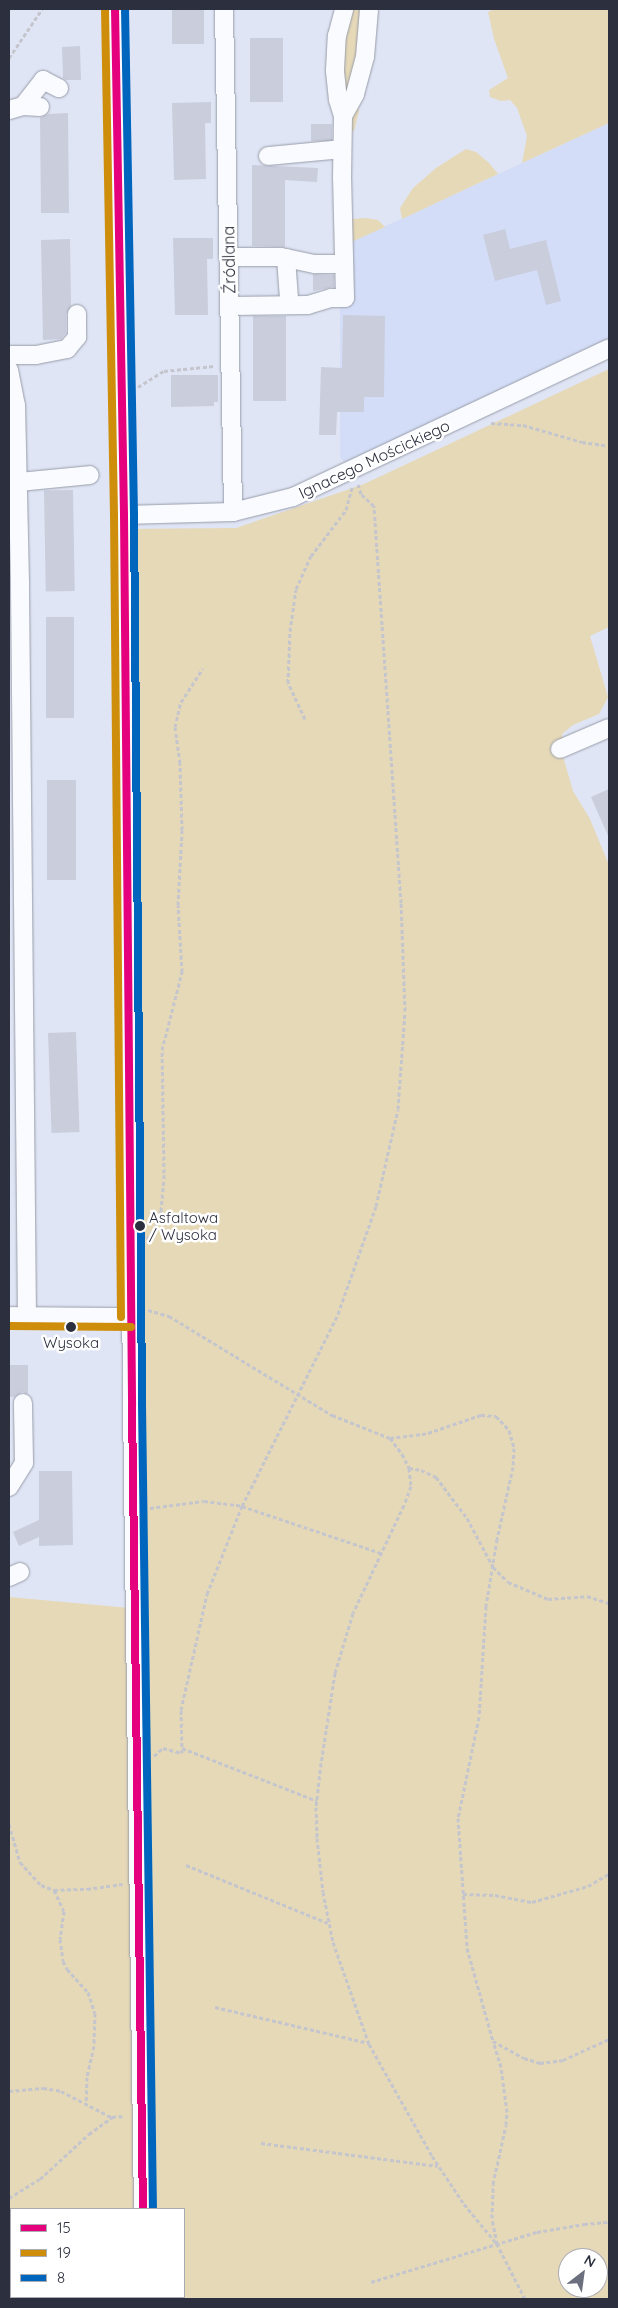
<!DOCTYPE html>
<meta charset="utf-8">
<style>
body{margin:0}
#map{position:relative;width:618px;height:2308px;overflow:hidden;background:#e0e5f5;font-family:Quicksand,sans-serif}
div>[style]{position:absolute}
.built>*{inset:0;background:#d4ddf7}
.green>*{inset:0;background:#e6d9b8}
.building>*{inset:0;background:#c9cddc;transform-origin:0 0}
.path>*{height:3px;margin-top:-1.5px;transform-origin:0;background:repeating-linear-gradient(90deg,#c5c6cd 0 4px,transparent 0 6.5px)}
.roads{filter:drop-shadow(0 0 1px #979ca9) drop-shadow(0 0 1px #979ca9)}
.minor>*{height:18px;margin:-9px;padding:0 9px;transform-origin:9px;border-radius:9px;background:#fafbfe}
.bus-1>*{height:8px;margin:-4px;padding:0 4px;transform-origin:4px;border-radius:4px;background:#e5007d}
.bus-2>*{height:8px;margin:-4px;padding:0 4px;transform-origin:4px;border-radius:4px;background:#ce8e0c}
.bus-3>*{height:8px;margin:-4px;padding:0 4px;transform-origin:4px;border-radius:4px;background:#0065bd}
.dots>*{width:14px;height:14px;translate:-50% -50%;box-sizing:border-box;border:2px solid #fff;border-radius:50%}
span{translate:-50% -50%;white-space:nowrap;text-align:center;line-height:1.15;-webkit-text-stroke:5px #fff;paint-order:stroke}
.bus-label{font-size:15px;color:#2c303e}
.left{translate:0 -50%;text-align:left}
.street-label{font-size:16px;color:#2c303e}
.frame{position:absolute;inset:0;border:10px solid #2c303e;pointer-events:none}
.legend{position:absolute;left:10px;top:2208px;width:175px;height:90px;box-sizing:border-box;background:#fff;border:1px solid #abacb2;margin:0;padding:6px 9px;list-style:none;font-size:15px;color:#2c303e}
.legend li{display:flex;align-items:center;gap:10px;height:25px}
.legend b{width:25px;border:1px solid #abacb2}
.north{position:absolute;left:558px;top:2248px;width:50px;height:50px;box-sizing:border-box;background:#fff;border:1px solid #abacb2;border-radius:50%;rotate:30deg;font-size:14px;font-weight:700;line-height:20px;text-align:center;color:#2c303e}
.north::after{content:'';display:block;margin:auto;width:18px;height:22px;background:#6b6f7e;clip-path:polygon(50% 0,100% 100%,50% 72%,0 100%)}
</style>
<div id="map">
<div class="built">
<i style="clip-path:polygon(609px 123px,609px 347px,350px 470px,340px 457px,340px 247px)"></i>
</div>
<div class="green">
<i style="clip-path:polygon(345px 9px,368px 9px,355px 80px,359px 111px,354px 131px,343px 137px)"></i>
<i style="clip-path:polygon(494px 9px,609px 9px,609px 123px,522px 163px,527px 136px,517px 108px,510px 100px,501px 101px,490px 97px,489px 90px,508px 78px,494px 39px,488px 12px)"></i>
<i style="clip-path:polygon(466px 149px,476px 152px,489px 163px,498px 174px,402px 219px,400px 208px,413px 188px,436px 168px)"></i>
<i style="clip-path:polygon(366px 218px,378px 220px,385px 227px,340px 247px,340px 220px)"></i>
<i style="clip-path:polygon(evenodd,609px 369px,609px 627px,590px 636px,608px 697px,599px 714px,573px 725px,562px 734px,564px 760px,573px 791px,590px 819px,609px 865px,609px 2299px,164px 2299px,164px 2297px,184px 2297px,184px 2209px,11px 2209px,11px 2297px,126px 2297px,126px 2299px,9px 2299px,9px 1597px,130px 1608px,121px 529px,236px 528px,364px 484px,609px 369px,568px 2258px,598px 2258px,598px 2288px,568px 2288px,568px 2258px)"></i>
</div>
<div class="building">
<i style="left:172px;top:9px;width:32px;height:35px"></i>
<i style="left:250px;top:38px;width:33px;height:64px"></i>
<i style="clip-path:polygon(80px 46px,81px 80px,66px 80px,63px 78px,62px 47px)"></i>
<i style="clip-path:polygon(211px 102px,211px 123px,205px 123px,206px 179px,174px 180px,172px 103px)"></i>
<i style="clip-path:polygon(68px 113px,69px 213px,41px 213px,40px 118px,48px 114px)"></i>
<i style="left:311px;top:124px;width:21px;height:17px"></i>
<i style="clip-path:polygon(252px 165px,318px 168px,317px 182px,285px 180px,285px 247px,252px 246px)"></i>
<i style="clip-path:polygon(505px 229px,510px 249px,546px 240px,561px 301px,546px 305px,537px 270px,495px 281px,483px 235px)"></i>
<i style="clip-path:polygon(173px 238px,213px 238px,213px 259px,207px 259px,208px 315px,175px 315px)"></i>
<i style="clip-path:polygon(70px 239px,71px 306px,66px 314px,66px 333px,61px 339px,43px 340px,41px 240px)"></i>
<i style="clip-path:polygon(313px 274px,334px 275px,334px 287px,313px 291px)"></i>
<i style="clip-path:polygon(343px 315px,385px 316px,384px 397px,364px 397px,364px 412px,337px 412px,336px 435px,319px 435px,321px 367px,342px 368px)"></i>
<i style="left:253px;top:316px;width:33px;height:85px"></i>
<i style="clip-path:polygon(171px 375px,218px 375px,218px 402px,214px 402px,214px 406px,171px 407px)"></i>
<i style="left:73px;top:490px;width:101px;height:29px;rotate:89deg"></i>
<i style="left:46px;top:617px;width:28px;height:101px"></i>
<i style="left:47px;top:780px;width:29px;height:100px"></i>
<i style="clip-path:polygon(609px 789px,609px 838px,591px 797px)"></i>
<i style="left:76px;top:1032px;width:100px;height:28px;rotate:88deg"></i>
<i style="clip-path:polygon(9px 1365px,28px 1365px,28px 1394px,22px 1392px,14px 1397px,9px 1397px)"></i>
<i style="clip-path:polygon(39px 1471px,72px 1471px,73px 1545px,39px 1546px,39px 1537px,19px 1546px,13px 1532px,39px 1520px)"></i>
</div>
<div class="path">
<i style="left:9px;top:58px;width:59px;rotate:-56deg"></i>
<i style="left:138px;top:387px;width:31px;rotate:-32deg"></i>
<i style="left:164px;top:371px;width:50px;rotate:-5.7deg"></i>
<i style="left:491px;top:423px;width:32px;rotate:4deg"></i>
<i style="left:523px;top:425px;width:61px;rotate:16.1deg"></i>
<i style="left:582px;top:442px;width:27px;rotate:8deg"></i>
<i style="left:305px;top:719px;width:40px;rotate:-115deg"></i>
<i style="left:288px;top:683px;width:52px;rotate:-87.8deg"></i>
<i style="left:290px;top:631px;width:42px;rotate:-81.9deg"></i>
<i style="left:296px;top:589px;width:36px;rotate:-66deg"></i>
<i style="left:311px;top:556px;width:58px;rotate:-52.7deg"></i>
<i style="left:346px;top:510px;width:24px;rotate:-75deg"></i>
<i style="left:147px;top:1239px;width:16px;rotate:-55deg"></i>
<i style="left:156px;top:1226px;width:16px;rotate:-72deg"></i>
<i style="left:161px;top:1211px;width:38px;rotate:-85deg"></i>
<i style="left:164px;top:1173px;width:123px;rotate:-90.9deg"></i>
<i style="left:162px;top:1050px;width:81px;rotate:-75.6deg"></i>
<i style="left:182px;top:972px;width:67px;rotate:-93.4deg"></i>
<i style="left:178px;top:905px;width:75px;rotate:-86.9deg"></i>
<i style="left:182px;top:830px;width:67px;rotate:-91.7deg"></i>
<i style="left:180px;top:763px;width:36px;rotate:-98deg"></i>
<i style="left:175px;top:727px;width:26px;rotate:-77deg"></i>
<i style="left:181px;top:702px;width:40px;rotate:-57.1deg"></i>
<i style="left:148px;top:1310px;width:22px;rotate:16deg"></i>
<i style="left:169px;top:1316px;width:191px;rotate:31.3deg"></i>
<i style="left:332px;top:1415px;width:62px;rotate:21.6deg"></i>
<i style="left:390px;top:1438px;width:20px;rotate:53deg"></i>
<i style="left:402px;top:1454px;width:16px;rotate:63deg"></i>
<i style="left:409px;top:1468px;width:18px;rotate:84deg"></i>
<i style="left:411px;top:1486px;width:20px;rotate:110deg"></i>
<i style="left:404px;top:1505px;width:119px;rotate:115.3deg"></i>
<i style="left:353px;top:1613px;width:63px;rotate:106.7deg"></i>
<i style="left:335px;top:1673px;width:91px;rotate:98.8deg"></i>
<i style="left:321px;top:1763px;width:44px;rotate:96.5deg"></i>
<i style="left:316px;top:1807px;width:31px;rotate:88deg"></i>
<i style="left:317px;top:1838px;width:54px;rotate:83.7deg"></i>
<i style="left:323px;top:1892px;width:51px;rotate:78.7deg"></i>
<i style="left:333px;top:1942px;width:108px;rotate:70.6deg"></i>
<i style="left:369px;top:2044px;width:129px;rotate:60.6deg"></i>
<i style="left:432px;top:2156px;width:58px;rotate:56.3deg"></i>
<i style="left:464px;top:2204px;width:52px;rotate:50.5deg"></i>
<i style="left:390px;top:1438px;width:38px;rotate:-7deg"></i>
<i style="left:428px;top:1433px;width:56px;rotate:-18.8deg"></i>
<i style="left:481px;top:1415px;width:15px;rotate:4deg"></i>
<i style="left:496px;top:1416px;width:19px;rotate:47deg"></i>
<i style="left:509px;top:1430px;width:19px;rotate:74deg"></i>
<i style="left:514px;top:1448px;width:19px;rotate:93deg"></i>
<i style="left:513px;top:1467px;width:74px;rotate:102.5deg"></i>
<i style="left:497px;top:1539px;width:68px;rotate:99.3deg"></i>
<i style="left:486px;top:1606px;width:111px;rotate:93.6deg"></i>
<i style="left:479px;top:1717px;width:103px;rotate:101.7deg"></i>
<i style="left:458px;top:1818px;width:130px;rotate:86deg"></i>
<i style="left:467px;top:1948px;width:97px;rotate:74.4deg"></i>
<i style="left:409px;top:1468px;width:12px;rotate:9deg"></i>
<i style="left:421px;top:1470px;width:17px;rotate:25deg"></i>
<i style="left:436px;top:1477px;width:51px;rotate:52.9deg"></i>
<i style="left:467px;top:1518px;width:55px;rotate:62deg"></i>
<i style="left:493px;top:1567px;width:21px;rotate:45deg"></i>
<i style="left:508px;top:1582px;width:43px;rotate:23deg"></i>
<i style="left:548px;top:1599px;width:39px;rotate:-4deg"></i>
<i style="left:587px;top:1596px;width:23px;rotate:18deg"></i>
<i style="left:150px;top:1508px;width:54px;rotate:-7.4deg"></i>
<i style="left:204px;top:1501px;width:38px;rotate:7deg"></i>
<i style="left:242px;top:1506px;width:147px;rotate:18.7deg"></i>
<i style="left:182px;top:1748px;width:145px;rotate:21.4deg"></i>
<i style="left:154px;top:1756px;width:12px;rotate:-42deg"></i>
<i style="left:163px;top:1748px;width:20px;rotate:15deg"></i>
<i style="left:182px;top:1753px;width:43px;rotate:-91.3deg"></i>
<i style="left:181px;top:1710px;width:119px;rotate:-77.4deg"></i>
<i style="left:207px;top:1594px;width:95px;rotate:-68.3deg"></i>
<i style="left:242px;top:1506px;width:215px;rotate:-63.4deg"></i>
<i style="left:338px;top:1314px;width:114px;rotate:-70.6deg"></i>
<i style="left:376px;top:1206px;width:99px;rotate:-77.2deg"></i>
<i style="left:398px;top:1109px;width:98px;rotate:-85.9deg"></i>
<i style="left:405px;top:1011px;width:108px;rotate:-92.1deg"></i>
<i style="left:401px;top:903px;width:398px;rotate:-93.9deg"></i>
<i style="left:374px;top:506px;width:18px;rotate:-137deg"></i>
<i style="left:361px;top:494px;width:10px;rotate:-107deg"></i>
<i style="left:9px;top:1824px;width:40px;rotate:74deg"></i>
<i style="left:20px;top:1862px;width:31px;rotate:48deg"></i>
<i style="left:41px;top:1885px;width:14px;rotate:21deg"></i>
<i style="left:54px;top:1890px;width:33px;rotate:-2deg"></i>
<i style="left:87px;top:1889px;width:36px;rotate:-8deg"></i>
<i style="left:186px;top:1865px;width:153px;rotate:22.2deg"></i>
<i style="left:54px;top:1890px;width:23px;rotate:65deg"></i>
<i style="left:64px;top:1911px;width:28px;rotate:98deg"></i>
<i style="left:60px;top:1939px;width:22px;rotate:82deg"></i>
<i style="left:63px;top:1961px;width:9px;rotate:63deg"></i>
<i style="left:67px;top:1969px;width:31px;rotate:48deg"></i>
<i style="left:88px;top:1992px;width:22px;rotate:72deg"></i>
<i style="left:95px;top:2013px;width:33px;rotate:92deg"></i>
<i style="left:94px;top:2046px;width:32px;rotate:103deg"></i>
<i style="left:87px;top:2077px;width:26px;rotate:92deg"></i>
<i style="left:463px;top:1894px;width:32px;rotate:2deg"></i>
<i style="left:495px;top:1895px;width:38px;rotate:11deg"></i>
<i style="left:532px;top:1902px;width:58px;rotate:-15.9deg"></i>
<i style="left:588px;top:1886px;width:24px;rotate:-30deg"></i>
<i style="left:215px;top:2007px;width:158px;rotate:13.2deg"></i>
<i style="left:9px;top:2091px;width:34px;rotate:-5deg"></i>
<i style="left:43px;top:2088px;width:18px;rotate:9deg"></i>
<i style="left:61px;top:2091px;width:56px;rotate:27.5deg"></i>
<i style="left:261px;top:2143px;width:178px;rotate:7.4deg"></i>
<i style="left:9px;top:2198px;width:36px;rotate:-32deg"></i>
<i style="left:40px;top:2179px;width:67px;rotate:-42.6deg"></i>
<i style="left:89px;top:2134px;width:29px;rotate:-36deg"></i>
<i style="left:112px;top:2117px;width:13px;rotate:-4deg"></i>
<i style="left:371px;top:2282px;width:173px;rotate:-16.8deg"></i>
<i style="left:537px;top:2232px;width:48px;rotate:-9.7deg"></i>
<i style="left:584px;top:2224px;width:25px;rotate:-5deg"></i>
<i style="left:525px;top:2299px;width:62px;rotate:-117deg"></i>
<i style="left:497px;top:2244px;width:26px;rotate:-101deg"></i>
<i style="left:492px;top:2218px;width:34px;rotate:-88deg"></i>
<i style="left:493px;top:2184px;width:60px;rotate:-77.6deg"></i>
<i style="left:506px;top:2125px;width:13px;rotate:-86deg"></i>
<i style="left:507px;top:2112px;width:45px;rotate:-97.6deg"></i>
<i style="left:501px;top:2067px;width:27px;rotate:-107deg"></i>
<i style="left:493px;top:2041px;width:35px;rotate:29deg"></i>
<i style="left:524px;top:2058px;width:17px;rotate:17deg"></i>
<i style="left:540px;top:2063px;width:23px;rotate:-7deg"></i>
<i style="left:563px;top:2060px;width:51px;rotate:-24.5deg"></i>
</div>
<div class="roads">
<div class="minor">
<i style="left:115px;top:9px;width:506px;rotate:88.98deg"></i>
<i style="left:124px;top:515px;width:890px;rotate:89.48deg"></i>
<i style="left:132px;top:1405px;width:804px;rotate:89.22deg"></i>
<i style="left:224px;top:9px;width:503px;rotate:88.97deg"></i>
<i style="left:23px;top:106px;width:33px;rotate:-52deg"></i>
<i style="left:43px;top:80px;width:18px;rotate:27deg"></i>
<i style="left:9px;top:110px;width:15px;rotate:-16deg"></i>
<i style="left:23px;top:106px;width:17px;rotate:3deg"></i>
<i style="left:343px;top:116px;width:25px;rotate:-61deg"></i>
<i style="left:355px;top:94px;width:38px;rotate:-75deg"></i>
<i style="left:365px;top:57px;width:48px;rotate:-85.2deg"></i>
<i style="left:268px;top:156px;width:74px;rotate:-5.4deg"></i>
<i style="left:229px;top:257px;width:52px"></i>
<i style="left:281px;top:257px;width:35px;rotate:12deg"></i>
<i style="left:315px;top:264px;width:28px"></i>
<i style="left:286px;top:258px;width:41px;rotate:85.8deg"></i>
<i style="left:230px;top:306px;width:78px;rotate:-0.7deg"></i>
<i style="left:308px;top:305px;width:24px;rotate:-17deg"></i>
<i style="left:331px;top:298px;width:14px"></i>
<i style="left:345px;top:298px;width:119px;rotate:-91.4deg"></i>
<i style="left:342px;top:179px;width:63px;rotate:-89.1deg"></i>
<i style="left:343px;top:116px;width:17px;rotate:-107deg"></i>
<i style="left:338px;top:100px;width:30px;rotate:-96deg"></i>
<i style="left:335px;top:70px;width:34px;rotate:-87deg"></i>
<i style="left:337px;top:36px;width:28px;rotate:-75deg"></i>
<i style="left:9px;top:355px;width:27px"></i>
<i style="left:36px;top:355px;width:32px;rotate:-11deg"></i>
<i style="left:67px;top:349px;width:16px;rotate:-50deg"></i>
<i style="left:77px;top:337px;width:23px;rotate:-90deg"></i>
<i style="left:9px;top:370px;width:36px;rotate:79deg"></i>
<i style="left:16px;top:405px;width:183px;rotate:88.7deg"></i>
<i style="left:20px;top:588px;width:728px;rotate:89.45deg"></i>
<i style="left:9px;top:483px;width:81px;rotate:-5.6deg"></i>
<i style="left:124px;top:515px;width:109px;rotate:-1.6deg"></i>
<i style="left:233px;top:512px;width:62px;rotate:-14deg"></i>
<i style="left:293px;top:497px;width:349px;rotate:-25.2deg"></i>
<i style="left:560px;top:749px;width:53px;rotate:-23.2deg"></i>
<i style="left:9px;top:1316px;width:122px;rotate:0.5deg"></i>
<i style="left:9px;top:1487px;width:28px;rotate:-58deg"></i>
<i style="left:24px;top:1463px;width:60px;rotate:-91deg"></i>
<i style="left:9px;top:1577px;width:12px;rotate:-24deg"></i>
<i style="left:58px;top:2297px;width:2px;rotate:90deg"></i>
<i style="left:144px;top:2297px;width:2px;rotate:90deg"></i>
</div>
</div>
<div class="bus-1">
<i style="left:115px;top:9px;width:506px;rotate:88.98deg"></i>
<i style="left:124px;top:515px;width:890px;rotate:89.48deg"></i>
<i style="left:132px;top:1405px;width:804px;rotate:89.22deg"></i>
</div>
<div class="bus-2">
<i style="left:105px;top:9px;width:506px;rotate:88.98deg"></i>
<i style="left:114px;top:515px;width:802px;rotate:89.5deg"></i>
<i style="left:9px;top:1326px;width:122px;rotate:0.5deg"></i>
</div>
<div class="bus-3">
<i style="left:125px;top:9px;width:506px;rotate:88.98deg"></i>
<i style="left:134px;top:515px;width:890px;rotate:89.48deg"></i>
<i style="left:142px;top:1405px;width:804px;rotate:89.22deg"></i>
</div>
<div class="dots">
<i style="left:140px;top:1226px;background:#2c303e"></i>
<i style="left:71px;top:1327px;background:#2c303e"></i>
</div>
<div class="bus-label">
<span class="left" style="left:149px;top:1226px">Asfaltowa<br>/ Wysoka</span>
<span style="left:71px;top:1343px">Wysoka</span>
</div>
<div class="street-label">
<span style="left:229px;top:260px;rotate:-91deg">Źródlana</span>
<span style="left:374px;top:459px;rotate:-25deg">Ignacego Mościckiego</span>
</div>
<div class="frame"></div>
<ul class="legend">
<li><b style="height:6px;background:#e5007d"></b>15</li>
<li><b style="height:6px;background:#ce8e0c"></b>19</li>
<li><b style="height:6px;background:#0065bd"></b>8</li>
</ul>
<div class="north">N</div>
</div>
